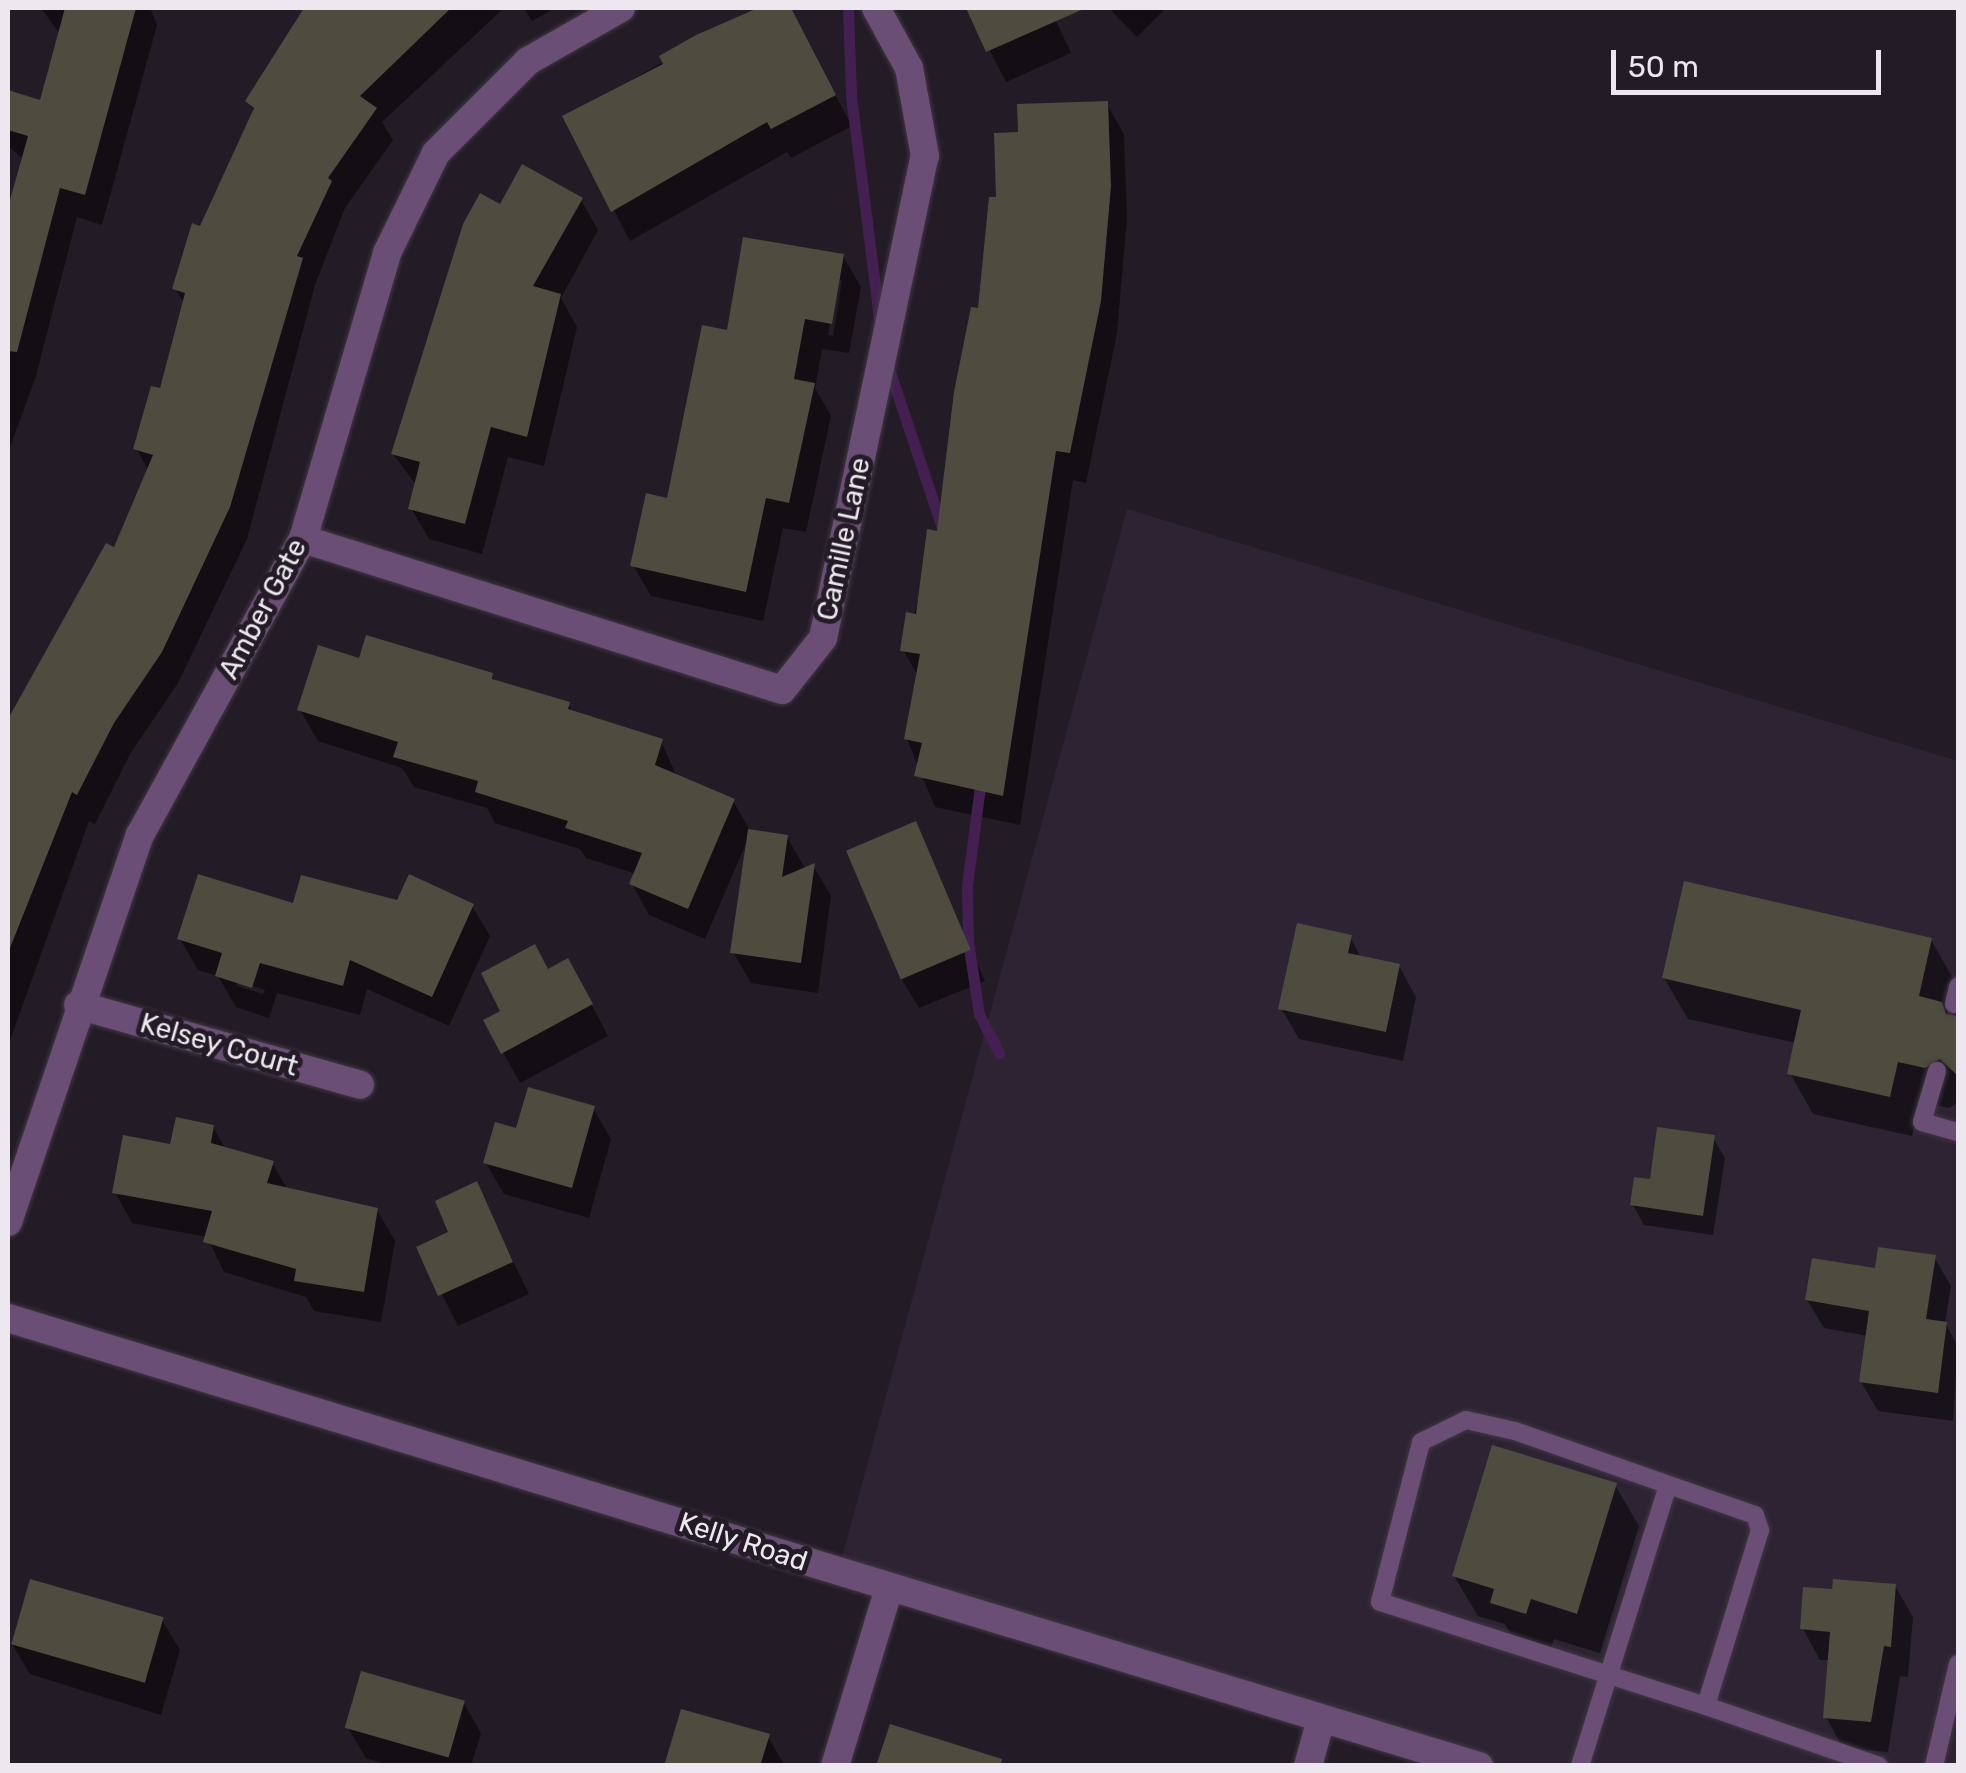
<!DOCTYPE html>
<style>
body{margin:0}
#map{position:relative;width:1966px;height:1773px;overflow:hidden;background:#231b26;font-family:Rubik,sans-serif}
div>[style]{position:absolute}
.built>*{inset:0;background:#2e2333}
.shadow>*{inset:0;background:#0007}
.stream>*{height:11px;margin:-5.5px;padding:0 5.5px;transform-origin:5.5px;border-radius:5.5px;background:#442052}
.building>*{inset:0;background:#4d4c3e;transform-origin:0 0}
.roads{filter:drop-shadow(0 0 2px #3f3842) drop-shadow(0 0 2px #3f3842)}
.service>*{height:18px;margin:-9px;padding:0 9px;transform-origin:9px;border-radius:9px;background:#6a4e75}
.minor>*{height:28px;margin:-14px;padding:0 14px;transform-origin:14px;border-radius:14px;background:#6a4e75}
span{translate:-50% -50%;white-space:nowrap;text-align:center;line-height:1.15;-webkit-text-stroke:10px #231b26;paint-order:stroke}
.street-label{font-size:28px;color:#ede8f0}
.frame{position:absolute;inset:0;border:10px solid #ede8f0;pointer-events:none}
.scale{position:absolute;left:1611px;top:50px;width:270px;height:45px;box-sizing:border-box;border:5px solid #ede8f0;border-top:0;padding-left:12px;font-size:30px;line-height:35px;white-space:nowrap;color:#ede8f0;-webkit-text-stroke:8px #231b26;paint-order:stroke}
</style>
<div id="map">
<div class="built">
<i style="clip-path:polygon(1127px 509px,1958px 761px,1958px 1765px,1437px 1765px,835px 1583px)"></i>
</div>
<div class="shadow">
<i style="clip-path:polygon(41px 8px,150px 8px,157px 25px,102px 225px,77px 217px,36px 376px,8px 453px,8px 212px,24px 160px,8px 146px,8px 93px,42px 103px,60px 34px)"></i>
<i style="clip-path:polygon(309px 8px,504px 8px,382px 122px,393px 140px,345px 208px,315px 285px,247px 539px,178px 683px,130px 754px,95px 824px,89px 821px,8px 1046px,8px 728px,107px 546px,115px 550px,149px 472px,136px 448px,161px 391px,185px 305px,175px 288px,255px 113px,248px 101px)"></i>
<i style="clip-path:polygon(524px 8px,555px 8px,532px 21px)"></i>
<i style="clip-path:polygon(760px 8px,789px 8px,852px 126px,791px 158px,787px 152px,630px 241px,565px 117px)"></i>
<i style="clip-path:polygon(968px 8px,1050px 8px,1071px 53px,1006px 82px)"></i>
<i style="clip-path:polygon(1109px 8px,1166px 8px,1137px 37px)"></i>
<i style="clip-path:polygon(1106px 103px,1124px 134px,1127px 218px,1117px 333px,1086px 483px,1073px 480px,1020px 825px,935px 807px,907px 739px,918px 676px,903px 650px,939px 534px,998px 200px,1020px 134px)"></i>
<i style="clip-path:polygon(581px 200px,598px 230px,561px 298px,577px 327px,544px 466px,508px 457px,482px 554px,429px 539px,411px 508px,417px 486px,393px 454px,427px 338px,433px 340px,501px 208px)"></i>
<i style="clip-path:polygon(evenodd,843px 256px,861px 287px,849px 353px,822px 349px,815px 388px,831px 416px,806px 532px,783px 528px,763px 621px,651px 596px,633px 565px,669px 501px,729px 333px,843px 256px,837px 280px,842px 280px,833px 336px,828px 335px,837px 280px)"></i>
<i style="clip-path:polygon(360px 661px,492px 675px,496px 683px,568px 704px,574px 713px,661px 741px,677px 777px,733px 801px,751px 832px,787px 837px,806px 870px,814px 867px,831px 896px,818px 993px,751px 983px,733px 952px,747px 841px,705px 939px,649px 915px,632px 884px,636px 874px,586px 858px,580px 849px,495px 823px,487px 808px,414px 787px,402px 768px,318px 741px,300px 710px)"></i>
<i style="clip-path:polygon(915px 824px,985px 981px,919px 1008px,901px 978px)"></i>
<i style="clip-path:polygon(evenodd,398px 903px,472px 906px,490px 936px,449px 1026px,367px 989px,360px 1015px,277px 993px,269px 1018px,236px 1007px,218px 976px,198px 970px,180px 939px,295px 906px,398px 903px,237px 981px,265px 990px,263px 994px,237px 986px,237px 981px)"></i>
<i style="clip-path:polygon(1350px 937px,1362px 959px,1399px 966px,1416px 997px,1403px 1061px,1299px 1039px,1281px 1008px)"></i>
<i style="clip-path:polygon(1931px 940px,1954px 980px,1947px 1014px,1958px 1016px,1958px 1102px,1949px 1108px,1920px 1102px,1912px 1136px,1813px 1114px,1790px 1073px,1796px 1043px,1688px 1019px,1664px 978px)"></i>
<i style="clip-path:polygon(548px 972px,585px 992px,608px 1036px,520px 1083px,503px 1052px,504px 1012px)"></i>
<i style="clip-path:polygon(593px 1108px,611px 1139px,589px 1218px,504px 1194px,486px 1163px,518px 1131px)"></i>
<i style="clip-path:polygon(213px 1127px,226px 1150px,272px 1163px,288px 1190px,377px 1210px,395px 1241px,381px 1322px,314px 1311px,306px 1297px,224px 1272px,207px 1237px,132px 1223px,115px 1192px,172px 1147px)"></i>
<i style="clip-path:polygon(1713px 1138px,1725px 1158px,1713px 1235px,1644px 1225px,1633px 1205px,1652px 1182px)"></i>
<i style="clip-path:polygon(476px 1185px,529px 1294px,458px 1326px,419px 1248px,452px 1233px)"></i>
<i style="clip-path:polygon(1934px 1257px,1951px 1286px,1945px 1323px,1958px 1346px,1953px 1421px,1878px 1411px,1861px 1382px,1868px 1336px,1824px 1328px,1807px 1300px,1877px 1271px)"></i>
<i style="clip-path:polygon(1615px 1485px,1639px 1526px,1600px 1653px,1554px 1639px,1549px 1653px,1516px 1643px,1505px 1624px,1478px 1616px,1454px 1576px)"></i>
<i style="clip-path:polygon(1895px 1586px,1913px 1617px,1908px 1677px,1900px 1676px,1888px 1752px,1843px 1748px,1826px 1717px,1830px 1660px,1820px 1660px,1803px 1629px,1835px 1592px)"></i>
<i style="clip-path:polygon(162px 1620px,180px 1650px,161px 1715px,30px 1674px,12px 1644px)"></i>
<i style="clip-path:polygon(463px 1702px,481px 1733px,471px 1766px,391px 1766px,366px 1758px,348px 1728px)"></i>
<i style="clip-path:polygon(768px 1737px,785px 1766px,666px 1766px)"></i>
</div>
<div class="stream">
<i style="left:848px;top:8px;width:88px;rotate:88deg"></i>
<i style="left:851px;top:96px;width:231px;rotate:82.8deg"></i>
<i style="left:887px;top:363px;width:176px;rotate:71.5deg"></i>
<i style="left:981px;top:779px;width:108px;rotate:97.5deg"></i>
<i style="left:967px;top:886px;width:56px;rotate:89deg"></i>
<i style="left:968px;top:942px;width:73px;rotate:81.3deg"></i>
<i style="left:979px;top:1014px;width:44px;rotate:62.9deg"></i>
</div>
<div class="building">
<i style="clip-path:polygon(65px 8px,136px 8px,85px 195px,60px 188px,17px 352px,8px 351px,8px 207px,28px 136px,8px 130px,8px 90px,40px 100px)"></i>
<i style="clip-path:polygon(304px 8px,451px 8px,360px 96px,377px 108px,328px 178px,332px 181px,297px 256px,303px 258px,230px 507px,162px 652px,114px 723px,77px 795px,72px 792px,8px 953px,8px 719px,106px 543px,114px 547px,153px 455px,133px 449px,151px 386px,160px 388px,185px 293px,172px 289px,192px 223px,200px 226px,254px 108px,245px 101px)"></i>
<i style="clip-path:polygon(758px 8px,791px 8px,836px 95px,771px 129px,767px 122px,611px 212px,562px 116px,663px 64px,659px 56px,696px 35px)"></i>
<i style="clip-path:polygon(966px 8px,1086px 8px,986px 52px)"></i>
<i style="clip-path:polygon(1108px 101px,1111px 186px,1101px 301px,1070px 453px,1056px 451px,1003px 796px,914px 776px,922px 743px,904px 739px,920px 654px,900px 651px,906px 612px,916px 614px,927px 529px,937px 531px,954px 392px,971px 307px,978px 308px,989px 197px,996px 197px,994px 133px,1018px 132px,1017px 104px)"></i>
<i style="clip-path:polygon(522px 164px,583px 198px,533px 286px,561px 294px,527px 437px,491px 427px,465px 524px,408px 509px,420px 462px,391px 454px,463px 224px,480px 193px,500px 204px)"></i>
<i style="clip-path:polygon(743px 237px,844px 254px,832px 324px,805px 319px,794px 379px,815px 383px,807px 420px,789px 503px,766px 498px,746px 592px,630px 566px,646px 493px,667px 498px,702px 325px,727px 330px)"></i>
<i style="clip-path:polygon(366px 635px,493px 673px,492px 679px,570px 702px,568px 709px,663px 739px,655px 765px,735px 799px,688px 909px,629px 884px,642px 853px,565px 828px,568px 821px,475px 792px,478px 781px,393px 757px,398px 742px,297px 710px,318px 645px,359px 658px)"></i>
<i style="left:916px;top:821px;width:140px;height:76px;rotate:67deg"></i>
<i style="clip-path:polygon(748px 829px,788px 835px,782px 877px,815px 863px,801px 963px,730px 953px)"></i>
<i style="clip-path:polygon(198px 874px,293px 903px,301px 875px,397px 900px,409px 874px,474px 904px,432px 997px,350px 960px,343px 986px,260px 963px,252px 988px,215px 976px,222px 953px,177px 939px)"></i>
<i style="clip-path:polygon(1684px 881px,1932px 938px,1919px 996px,1942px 1002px,1946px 1014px,1958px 1016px,1958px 1076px,1940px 1059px,1925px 1068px,1898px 1062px,1890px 1097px,1787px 1074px,1801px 1010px,1662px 978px)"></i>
<i style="clip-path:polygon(1297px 923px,1352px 935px,1348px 953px,1400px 964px,1386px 1032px,1278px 1009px)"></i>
<i style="clip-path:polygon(535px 944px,548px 969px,568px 958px,593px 1004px,501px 1054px,483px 1020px,500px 1011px,481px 973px)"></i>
<i style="clip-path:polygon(528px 1087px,595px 1106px,572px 1188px,483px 1163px,495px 1122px,516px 1128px)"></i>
<i style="clip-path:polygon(176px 1117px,214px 1125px,211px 1143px,274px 1161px,267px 1183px,378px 1208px,364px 1292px,294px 1281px,296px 1269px,203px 1242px,212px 1211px,112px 1193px,123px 1135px,170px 1144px)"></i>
<i style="clip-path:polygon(1657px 1127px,1715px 1135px,1703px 1216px,1630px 1205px,1634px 1177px,1650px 1179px)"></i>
<i style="clip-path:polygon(477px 1181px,513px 1262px,438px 1296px,416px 1247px,448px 1232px,435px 1201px)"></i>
<i style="clip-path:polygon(1878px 1247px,1936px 1255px,1926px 1319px,1947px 1322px,1938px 1393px,1859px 1382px,1869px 1311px,1805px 1300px,1812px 1258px,1875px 1268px)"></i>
<i style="clip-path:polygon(1492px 1445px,1617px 1483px,1577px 1614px,1531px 1599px,1526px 1614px,1490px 1603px,1494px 1589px,1452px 1576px)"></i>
<i style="left:30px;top:1579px;width:139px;height:68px;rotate:16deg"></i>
<i style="clip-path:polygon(1833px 1579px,1896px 1584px,1891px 1647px,1884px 1646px,1871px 1722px,1823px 1718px,1830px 1632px,1800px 1629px,1803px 1587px,1832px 1589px)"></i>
<i style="left:361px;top:1671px;width:108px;height:59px;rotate:16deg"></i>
<i style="clip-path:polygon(681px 1709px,770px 1734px,760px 1766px,664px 1766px)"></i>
<i style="clip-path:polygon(890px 1724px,1002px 1759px,1001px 1766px,876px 1766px)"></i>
</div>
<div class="roads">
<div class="service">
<i style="left:1954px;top:1004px;width:18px;rotate:-77deg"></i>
<i style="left:1937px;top:1071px;width:53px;rotate:106.4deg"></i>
<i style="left:1922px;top:1122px;width:37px;rotate:16deg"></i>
<i style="left:1466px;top:1420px;width:50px;rotate:12.7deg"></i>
<i style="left:1515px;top:1431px;width:254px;rotate:19.3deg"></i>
<i style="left:1755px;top:1515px;width:16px;rotate:72deg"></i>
<i style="left:1760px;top:1530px;width:184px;rotate:107.1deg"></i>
<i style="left:1706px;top:1706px;width:342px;rotate:-162.3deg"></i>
<i style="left:1380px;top:1602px;width:165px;rotate:-75.6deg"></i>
<i style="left:1421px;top:1442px;width:50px;rotate:-26.1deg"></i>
<i style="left:1706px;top:1706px;width:183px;rotate:19.1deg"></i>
<i style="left:1580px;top:1766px;width:290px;rotate:-72.6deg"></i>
<i style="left:1934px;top:1766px;width:105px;rotate:-76.8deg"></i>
</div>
<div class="minor">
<i style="left:303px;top:539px;width:502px;rotate:17.5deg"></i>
<i style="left:782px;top:690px;width:66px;rotate:-51.7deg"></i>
<i style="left:823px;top:638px;width:493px;rotate:-78.1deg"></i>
<i style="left:925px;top:156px;width:89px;rotate:-100.3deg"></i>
<i style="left:909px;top:68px;width:68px;rotate:-118.8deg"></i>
<i style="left:78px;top:1005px;width:293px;rotate:15.8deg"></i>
<i style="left:8px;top:1222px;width:409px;rotate:-71.2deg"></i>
<i style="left:140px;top:835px;width:338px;rotate:-61.2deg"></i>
<i style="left:303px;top:539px;width:298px;rotate:-73.6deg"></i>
<i style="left:387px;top:253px;width:111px;rotate:-63.9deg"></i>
<i style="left:436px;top:153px;width:130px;rotate:-45deg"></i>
<i style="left:528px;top:61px;width:107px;rotate:-29.7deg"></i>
<i style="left:8px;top:1318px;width:1538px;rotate:16.94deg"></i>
<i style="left:835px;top:1766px;width:186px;rotate:-73.1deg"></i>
<i style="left:1308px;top:1766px;width:49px;rotate:-74.5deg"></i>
</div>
</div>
<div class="street-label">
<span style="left:844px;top:539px;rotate:-78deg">Camille Lane</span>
<span style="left:263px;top:609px;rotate:-62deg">Amber Gate</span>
<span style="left:219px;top:1045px;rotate:16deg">Kelsey Court</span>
<span style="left:743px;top:1542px;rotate:18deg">Kelly Road</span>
</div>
<div class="frame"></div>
<div class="scale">50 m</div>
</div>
